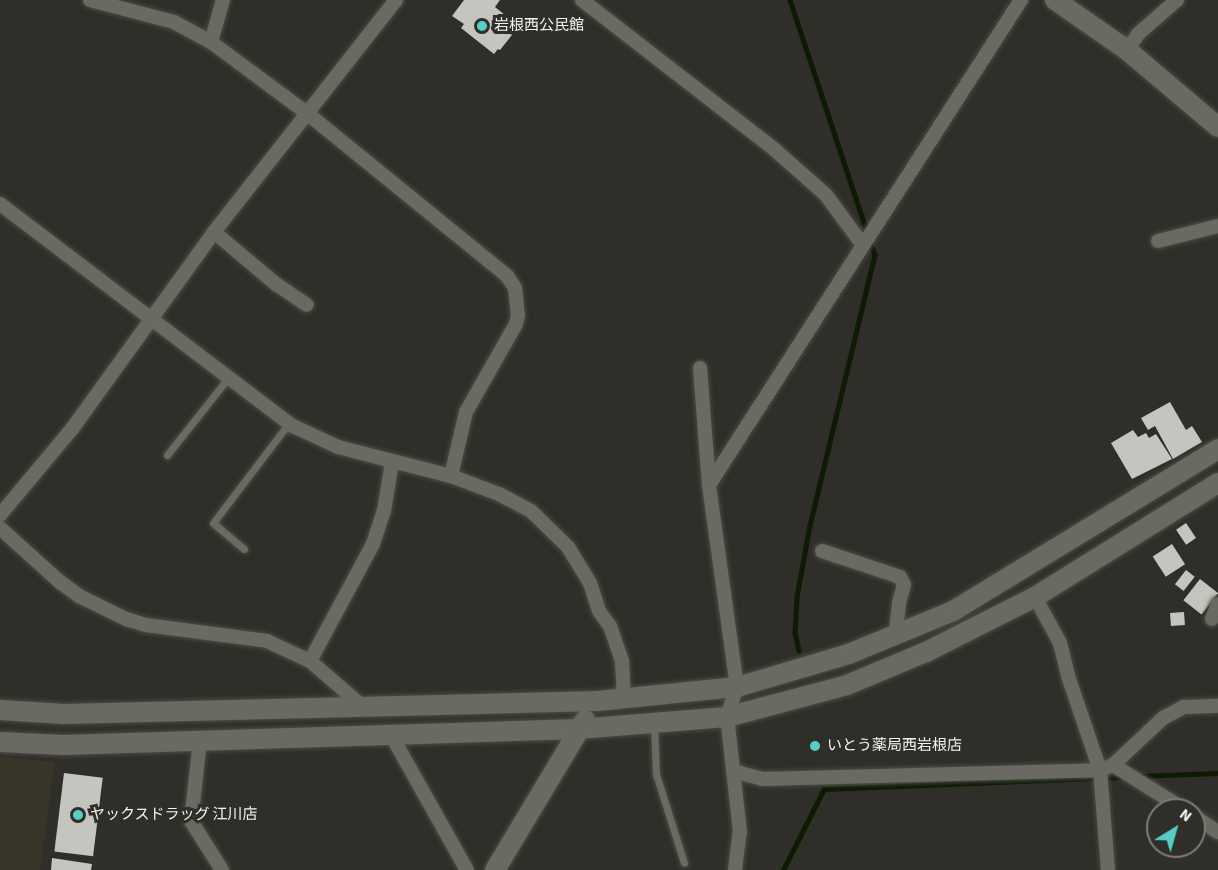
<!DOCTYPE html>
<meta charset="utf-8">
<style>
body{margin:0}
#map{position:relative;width:1218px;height:870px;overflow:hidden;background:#2f2e28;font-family:"Source Sans 3","Noto Sans JP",sans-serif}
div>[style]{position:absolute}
.built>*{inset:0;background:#383529}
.stream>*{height:4.5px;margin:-2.25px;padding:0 2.25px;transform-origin:2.25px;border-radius:2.25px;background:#0c1b02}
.building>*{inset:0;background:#c4c5be;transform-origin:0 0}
.roads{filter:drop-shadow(0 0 2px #4c4b46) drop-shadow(0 0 2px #4c4b46)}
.lane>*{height:7px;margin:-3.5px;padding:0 3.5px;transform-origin:3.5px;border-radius:3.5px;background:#6a6962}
.street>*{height:14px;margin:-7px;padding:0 7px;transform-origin:7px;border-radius:7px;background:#6a6962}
.secondary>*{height:20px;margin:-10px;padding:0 10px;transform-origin:10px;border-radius:10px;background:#6a6962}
.dots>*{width:16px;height:16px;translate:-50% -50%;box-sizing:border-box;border:3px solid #2f2e28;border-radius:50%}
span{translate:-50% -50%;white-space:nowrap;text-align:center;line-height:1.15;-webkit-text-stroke:6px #2f2e28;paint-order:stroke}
.poi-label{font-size:15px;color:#f3f2ee}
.left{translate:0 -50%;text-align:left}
.north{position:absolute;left:1146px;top:798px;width:60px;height:60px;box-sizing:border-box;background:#2f2e28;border:2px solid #7d7c77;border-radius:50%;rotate:37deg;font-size:16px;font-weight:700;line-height:24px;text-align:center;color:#f3f2ee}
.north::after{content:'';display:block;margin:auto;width:21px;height:27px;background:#55cec5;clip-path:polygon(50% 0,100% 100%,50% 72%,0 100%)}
</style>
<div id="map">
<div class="built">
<i style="clip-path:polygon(0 757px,55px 762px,40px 870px,0 870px)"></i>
</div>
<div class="stream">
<i style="left:790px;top:0;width:269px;rotate:71.6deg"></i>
<i style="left:875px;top:255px;width:278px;rotate:103.5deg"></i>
<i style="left:810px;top:525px;width:73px;rotate:100.2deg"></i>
<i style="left:797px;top:597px;width:36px;rotate:93deg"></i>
<i style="left:795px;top:633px;width:18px;rotate:77deg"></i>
<i style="left:1138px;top:776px;width:80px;rotate:-2.1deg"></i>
<i style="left:783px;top:870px;width:91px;rotate:-63.2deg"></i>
<i style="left:824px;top:789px;width:300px;rotate:-2.3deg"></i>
</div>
<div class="building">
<i style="clip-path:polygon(464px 0,500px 0,495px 7px,505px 15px,498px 24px,512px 35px,500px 50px,498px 49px,494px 54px,461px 28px,464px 24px,452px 16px)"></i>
<i style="clip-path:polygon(1170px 402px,1186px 430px,1192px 426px,1202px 442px,1173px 459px,1155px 426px,1148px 430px,1141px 418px)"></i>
<i style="clip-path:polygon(1133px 430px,1138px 437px,1146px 433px,1149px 438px,1156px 434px,1172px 459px,1132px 479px,1111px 443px)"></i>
<i style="left:1186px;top:523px;width:18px;height:12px;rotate:56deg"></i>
<i style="left:1172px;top:544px;width:24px;height:23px;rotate:57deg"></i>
<i style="left:1186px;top:570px;width:11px;height:18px;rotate:38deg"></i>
<i style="left:1200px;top:579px;width:23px;height:27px;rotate:38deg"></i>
<i style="left:1184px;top:612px;width:13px;height:14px;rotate:86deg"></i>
<i style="left:64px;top:773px;width:39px;height:79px;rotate:7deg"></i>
<i style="clip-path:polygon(52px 858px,92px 864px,91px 870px,51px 870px)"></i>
</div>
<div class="roads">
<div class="lane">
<i style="left:167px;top:455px;width:98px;rotate:-51.6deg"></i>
<i style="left:244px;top:549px;width:40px;rotate:-140deg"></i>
<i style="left:213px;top:523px;width:126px;rotate:-52.8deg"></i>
<i style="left:654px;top:725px;width:49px;rotate:87.7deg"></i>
<i style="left:656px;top:774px;width:93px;rotate:72.5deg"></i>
</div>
<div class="street">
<i style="left:90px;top:0;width:87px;rotate:14.7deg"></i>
<i style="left:174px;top:22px;width:42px;rotate:28.4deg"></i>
<i style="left:211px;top:42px;width:121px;rotate:36.6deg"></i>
<i style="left:308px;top:114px;width:257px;rotate:39.1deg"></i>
<i style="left:507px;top:276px;width:14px;rotate:56deg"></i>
<i style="left:515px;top:288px;width:27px;rotate:84deg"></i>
<i style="left:518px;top:315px;width:9px;rotate:103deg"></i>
<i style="left:516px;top:324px;width:101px;rotate:119.6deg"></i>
<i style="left:466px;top:412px;width:66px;rotate:103.2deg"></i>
<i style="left:582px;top:0;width:243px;rotate:37.8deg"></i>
<i style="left:774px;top:149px;width:69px;rotate:41.5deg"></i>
<i style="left:826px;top:195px;width:61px;rotate:53.7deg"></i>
<i style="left:211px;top:42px;width:44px;rotate:-74.1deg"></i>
<i style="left:1127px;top:50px;width:19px;rotate:-55deg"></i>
<i style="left:1138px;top:34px;width:52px;rotate:-41.1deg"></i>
<i style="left:0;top:204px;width:368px;rotate:37.2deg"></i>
<i style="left:293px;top:426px;width:50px;rotate:25deg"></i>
<i style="left:338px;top:447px;width:117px;rotate:14.4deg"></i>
<i style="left:451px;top:476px;width:51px;rotate:20.6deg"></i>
<i style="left:499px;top:494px;width:36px;rotate:28deg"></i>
<i style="left:531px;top:511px;width:52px;rotate:44.2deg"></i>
<i style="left:568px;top:547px;width:42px;rotate:58.6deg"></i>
<i style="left:590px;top:583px;width:29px;rotate:72deg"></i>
<i style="left:599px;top:611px;width:19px;rotate:54deg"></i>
<i style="left:610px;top:626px;width:37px;rotate:71deg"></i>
<i style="left:622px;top:661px;width:38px;rotate:87deg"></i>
<i style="left:214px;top:232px;width:81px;rotate:40deg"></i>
<i style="left:276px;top:284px;width:37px;rotate:34deg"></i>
<i style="left:1158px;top:241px;width:62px;rotate:-14deg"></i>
<i style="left:700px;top:368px;width:117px;rotate:85.6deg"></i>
<i style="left:0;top:515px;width:112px;rotate:-50.1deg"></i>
<i style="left:72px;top:429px;width:243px;rotate:-54.2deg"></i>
<i style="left:214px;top:232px;width:295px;rotate:-51.9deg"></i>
<i style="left:0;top:528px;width:81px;rotate:42deg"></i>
<i style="left:60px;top:582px;width:26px;rotate:36deg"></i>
<i style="left:81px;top:597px;width:50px;rotate:26.1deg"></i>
<i style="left:126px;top:619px;width:21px;rotate:17deg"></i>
<i style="left:146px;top:625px;width:122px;rotate:7.5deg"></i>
<i style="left:267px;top:641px;width:47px;rotate:24.9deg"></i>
<i style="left:310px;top:661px;width:67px;rotate:40.8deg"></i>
<i style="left:822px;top:551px;width:82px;rotate:18.4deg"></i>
<i style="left:900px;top:577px;width:9px;rotate:63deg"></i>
<i style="left:904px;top:585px;width:19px;rotate:106deg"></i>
<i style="left:899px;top:603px;width:31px;rotate:96deg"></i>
<i style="left:1035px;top:597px;width:52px;rotate:61.5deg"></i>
<i style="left:1060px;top:643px;width:34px;rotate:76deg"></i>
<i style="left:1068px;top:676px;width:99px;rotate:71.2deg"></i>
<i style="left:1100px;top:770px;width:100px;rotate:85.4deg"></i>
<i style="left:1212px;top:619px;width:16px;rotate:-68deg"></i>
<i style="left:310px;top:661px;width:133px;rotate:-61.7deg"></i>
<i style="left:373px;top:544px;width:35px;rotate:-72deg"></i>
<i style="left:384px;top:511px;width:50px;rotate:-80.7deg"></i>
<i style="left:390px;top:733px;width:157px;rotate:60.7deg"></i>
<i style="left:200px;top:741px;width:81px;rotate:96.4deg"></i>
<i style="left:191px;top:821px;width:58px;rotate:57.7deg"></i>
<i style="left:1113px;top:765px;width:85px;rotate:32deg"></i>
<i style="left:733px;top:771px;width:30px;rotate:15deg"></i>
<i style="left:762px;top:779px;width:338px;rotate:-1.5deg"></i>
<i style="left:1100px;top:770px;width:14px;rotate:-21deg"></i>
<i style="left:1113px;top:765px;width:69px;rotate:-43.2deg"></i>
<i style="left:1163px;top:718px;width:24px;rotate:-28deg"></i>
<i style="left:1184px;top:707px;width:34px;rotate:-2deg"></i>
<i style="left:1194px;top:816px;width:29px;rotate:34deg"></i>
<i style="left:735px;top:870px;width:38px;rotate:-83deg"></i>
<i style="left:740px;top:832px;width:116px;rotate:-96.4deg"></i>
<i style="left:727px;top:717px;width:32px;rotate:-72deg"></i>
<i style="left:737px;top:687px;width:204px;rotate:-97.9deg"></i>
<i style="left:709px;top:485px;width:577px;rotate:-57.25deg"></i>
</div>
<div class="secondary">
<i style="left:1055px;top:0;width:88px;rotate:34.8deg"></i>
<i style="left:1127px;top:50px;width:119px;rotate:40.2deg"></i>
<i style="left:0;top:710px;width:64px;rotate:3.6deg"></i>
<i style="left:64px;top:714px;width:534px;rotate:-1.39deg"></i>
<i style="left:598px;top:701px;width:140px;rotate:-5.8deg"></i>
<i style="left:737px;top:687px;width:117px;rotate:-16.4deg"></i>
<i style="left:849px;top:654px;width:113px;rotate:-22.5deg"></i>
<i style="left:953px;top:611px;width:311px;rotate:-31.4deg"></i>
<i style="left:0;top:742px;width:63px;rotate:2.7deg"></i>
<i style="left:63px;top:745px;width:515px;rotate:-1.78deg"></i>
<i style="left:578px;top:729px;width:149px;rotate:-4.6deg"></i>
<i style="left:727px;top:717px;width:124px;rotate:-14.9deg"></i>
<i style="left:847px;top:685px;width:86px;rotate:-22.7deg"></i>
<i style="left:926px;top:652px;width:122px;rotate:-26.8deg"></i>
<i style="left:1035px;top:597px;width:216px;rotate:-31.9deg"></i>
<i style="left:495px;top:870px;width:175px;rotate:-59deg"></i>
</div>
</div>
<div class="dots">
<i style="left:482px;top:26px;background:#55cec5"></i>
<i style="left:815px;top:746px;background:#55cec5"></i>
<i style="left:78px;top:815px;background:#55cec5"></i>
</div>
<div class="poi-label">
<span class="left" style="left:494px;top:26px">岩根西公民館</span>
<span class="left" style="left:827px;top:746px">いとう薬局西岩根店</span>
<span class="left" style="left:90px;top:815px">ヤックスドラッグ 江川店</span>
</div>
<div class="north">N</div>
</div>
